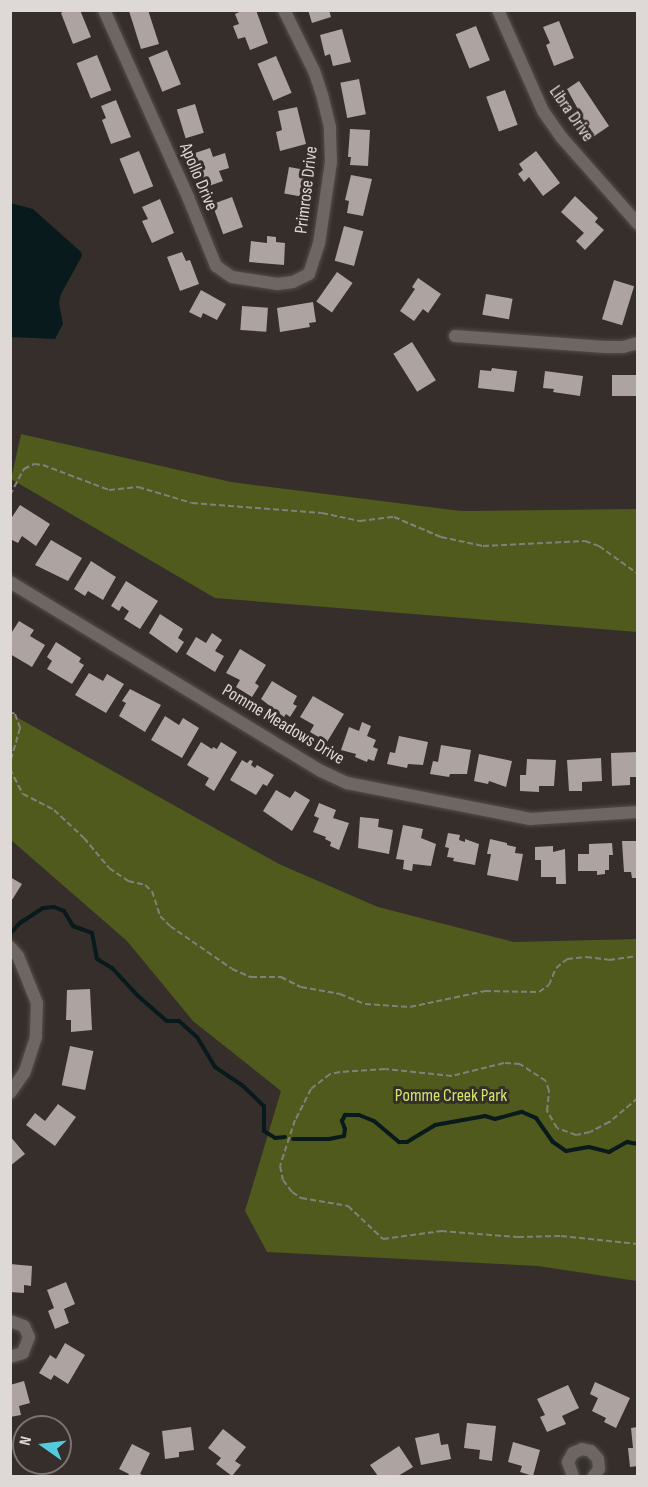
<!DOCTYPE html>
<style>
body{margin:0}
#map{position:relative;width:648px;height:1487px;overflow:hidden;background:#352e2b;font-family:"Sofia Sans Condensed",sans-serif}
div>[style]{position:absolute}
.green>*{inset:0;background:#4f5a1c}
.water>*{inset:0;background:#081a1c}
.stream>*{height:4px;margin:-2px;padding:0 2px;transform-origin:2px;border-radius:2px;background:#081a1c}
.building>*{inset:0;background:#ada4a1;transform-origin:0 0}
.path>*{height:2px;margin-top:-1px;transform-origin:0;background:repeating-linear-gradient(90deg,#857e7c 0 6px,transparent 0 9px)}
.roads{filter:drop-shadow(0 0 2px #524d4b) drop-shadow(0 0 2px #524d4b)}
.minor>*{height:12px;margin:-6px;padding:0 6px;transform-origin:6px;border-radius:6px;background:#6e6663}
span{translate:-50% -50%;white-space:nowrap;text-align:center;line-height:1.15;-webkit-text-stroke:6px #352e2b;paint-order:stroke}
.street-label{font-size:18px;color:#ded9d7}
.park-label{font-size:18px;color:#cfe669}
.frame{position:absolute;inset:0;border:12px solid #ded9d7;pointer-events:none}
.north{position:absolute;left:12px;top:1415px;width:60px;height:60px;box-sizing:border-box;background:#352e2b;border:2px solid #797270;border-radius:50%;rotate:284deg;font-size:16px;font-weight:700;line-height:24px;text-align:center;color:#ded9d7}
.north::after{content:'';display:block;margin:auto;width:21px;height:27px;background:#53cbdc;clip-path:polygon(50% 0,100% 100%,50% 72%,0 100%)}
</style>
<div id="map">
<div class="green">
<i style="clip-path:polygon(21px 434px,231px 482px,461px 511px,637px 509px,637px 632px,215px 598px,11px 479px)"></i>
<i style="clip-path:polygon(11px 714px,279px 864px,378px 907px,514px 942px,637px 939px,637px 1281px,538px 1266px,267px 1252px,245px 1211px,281px 1091px,193px 1021px,127px 941px,11px 840px)"></i>
</div>
<div class="water">
<i style="clip-path:polygon(10px 203px,33px 209px,81px 252px,82px 256px,61px 294px,59px 303px,63px 324px,55px 339px,11px 337px)"></i>
</div>
<div class="stream">
<i style="left:10px;top:934px;width:15px;rotate:-48deg"></i>
<i style="left:20px;top:923px;width:27px;rotate:-33deg"></i>
<i style="left:43px;top:908px;width:11px;rotate:-5deg"></i>
<i style="left:54px;top:907px;width:11px;rotate:22deg"></i>
<i style="left:64px;top:911px;width:17px;rotate:59deg"></i>
<i style="left:73px;top:926px;width:20px;rotate:20deg"></i>
<i style="left:92px;top:933px;width:26px;rotate:79deg"></i>
<i style="left:97px;top:959px;width:17px;rotate:31deg"></i>
<i style="left:112px;top:968px;width:38px;rotate:47deg"></i>
<i style="left:138px;top:996px;width:38px;rotate:41deg"></i>
<i style="left:167px;top:1021px;width:12px"></i>
<i style="left:179px;top:1021px;width:24px;rotate:42deg"></i>
<i style="left:197px;top:1037px;width:35px;rotate:59deg"></i>
<i style="left:215px;top:1067px;width:32px;rotate:34deg"></i>
<i style="left:242px;top:1085px;width:30px;rotate:44deg"></i>
<i style="left:264px;top:1106px;width:25px;rotate:90deg"></i>
<i style="left:264px;top:1131px;width:13px;rotate:32deg"></i>
<i style="left:275px;top:1138px;width:10px;rotate:-6deg"></i>
<i style="left:293px;top:1139px;width:36px"></i>
<i style="left:329px;top:1139px;width:15px;rotate:-11deg"></i>
<i style="left:344px;top:1136px;width:7px;rotate:-82deg"></i>
<i style="left:345px;top:1129px;width:9px;rotate:-111deg"></i>
<i style="left:342px;top:1121px;width:7px;rotate:-63deg"></i>
<i style="left:345px;top:1115px;width:14px"></i>
<i style="left:359px;top:1115px;width:16px;rotate:22deg"></i>
<i style="left:374px;top:1121px;width:33px;rotate:40deg"></i>
<i style="left:399px;top:1142px;width:8px"></i>
<i style="left:407px;top:1142px;width:33px;rotate:-31deg"></i>
<i style="left:435px;top:1125px;width:51px;rotate:-10.2deg"></i>
<i style="left:485px;top:1116px;width:10px;rotate:17deg"></i>
<i style="left:495px;top:1119px;width:28px;rotate:-15deg"></i>
<i style="left:522px;top:1112px;width:15px;rotate:23deg"></i>
<i style="left:536px;top:1118px;width:29px;rotate:55deg"></i>
<i style="left:553px;top:1142px;width:16px;rotate:35deg"></i>
<i style="left:566px;top:1151px;width:23px;rotate:-10deg"></i>
<i style="left:589px;top:1147px;width:21px;rotate:14deg"></i>
<i style="left:609px;top:1152px;width:21px;rotate:-29deg"></i>
<i style="left:627px;top:1142px;width:11px;rotate:10deg"></i>
</div>
<div class="building">
<i style="clip-path:polygon(66px 10px,80px 10px,91px 37px,73px 44px,61px 13px)"></i>
<i style="clip-path:polygon(148px 10px,159px 44px,141px 49px,129px 11px)"></i>
<i style="clip-path:polygon(244px 10px,256px 10px,268px 43px,250px 50px,245px 37px,238px 39px,233px 26px,239px 24px,235px 14px)"></i>
<i style="clip-path:polygon(308px 10px,329px 10px,331px 17px,312px 23px)"></i>
<i style="clip-path:polygon(559px 21px,574px 58px,554px 66px,546px 45px,550px 43px,543px 27px)"></i>
<i style="left:476px;top:26px;width:37px;height:22px;rotate:68deg"></i>
<i style="clip-path:polygon(342px 29px,351px 62px,333px 66px,330px 54px,325px 56px,320px 35px)"></i>
<i style="left:167px;top:50px;width:37px;height:20px;rotate:68deg"></i>
<i style="left:97px;top:55px;width:38px;height:22px;rotate:68deg"></i>
<i style="left:276px;top:56px;width:40px;height:20px;rotate:67deg"></i>
<i style="left:359px;top:79px;width:36px;height:19px;rotate:79deg"></i>
<i style="clip-path:polygon(579px 81px,609px 126px,593px 137px,567px 89px)"></i>
<i style="left:505px;top:90px;width:37px;height:20px;rotate:70deg"></i>
<i style="clip-path:polygon(116px 100px,131px 137px,111px 144px,102px 120px,106px 118px,101px 106px)"></i>
<i style="left:195px;top:104px;width:30px;height:19px;rotate:73deg"></i>
<i style="clip-path:polygon(297px 107px,306px 144px,280px 151px,276px 132px,282px 130px,278px 111px)"></i>
<i style="clip-path:polygon(350px 129px,370px 130px,368px 166px,350px 165px,351px 157px,348px 157px)"></i>
<i style="clip-path:polygon(210px 148px,213px 157px,225px 153px,229px 168px,219px 171px,223px 181px,206px 187px,192px 154px)"></i>
<i style="left:139px;top:151px;width:38px;height:21px;rotate:68deg"></i>
<i style="clip-path:polygon(536px 151px,560px 183px,543px 196px,529px 177px,524px 182px,518px 174px,523px 170px,519px 164px)"></i>
<i style="left:289px;top:167px;width:17px;height:27px;rotate:10deg"></i>
<i style="clip-path:polygon(351px 175px,372px 179px,363px 216px,347px 213px,349px 201px,345px 200px)"></i>
<i style="clip-path:polygon(575px 196px,598px 218px,595px 222px,604px 230px,585px 250px,576px 241px,584px 233px,561px 212px)"></i>
<i style="left:232px;top:197px;width:32px;height:21px;rotate:70deg"></i>
<i style="clip-path:polygon(160px 199px,174px 233px,152px 243px,142px 221px,148px 219px,142px 207px)"></i>
<i style="left:344px;top:226px;width:20px;height:36px;rotate:15deg"></i>
<i style="clip-path:polygon(267px 236px,276px 237px,276px 242px,285px 243px,284px 265px,249px 262px,251px 241px,267px 243px)"></i>
<i style="clip-path:polygon(182px 252px,186px 261px,190px 260px,199px 284px,180px 291px,167px 257px)"></i>
<i style="left:337px;top:272px;width:19px;height:36px;rotate:35deg"></i>
<i style="clip-path:polygon(418px 278px,441px 294px,428px 313px,423px 309px,414px 321px,400px 311px,415px 289px,412px 287px)"></i>
<i style="left:614px;top:280px;width:21px;height:41px;rotate:17deg"></i>
<i style="clip-path:polygon(201px 290px,226px 304px,217px 320px,203px 313px,201px 318px,189px 312px)"></i>
<i style="left:486px;top:294px;width:27px;height:21px;rotate:10deg"></i>
<i style="clip-path:polygon(313px 302px,316px 322px,309px 323px,310px 327px,280px 332px,277px 308px)"></i>
<i style="left:242px;top:306px;width:26px;height:24px;rotate:4deg"></i>
<i style="left:412px;top:342px;width:45px;height:22px;rotate:58deg"></i>
<i style="clip-path:polygon(492px 368px,517px 371px,514px 392px,478px 388px,480px 370px,491px 371px)"></i>
<i style="clip-path:polygon(545px 371px,583px 376px,580px 396px,553px 392px,554px 389px,543px 388px)"></i>
<i style="left:638px;top:375px;width:21px;height:26px;rotate:90deg"></i>
<i style="clip-path:polygon(20px 505px,50px 524px,36px 546px,22px 536px,18px 543px,10px 539px,10px 520px)"></i>
<i style="clip-path:polygon(51px 540px,82px 558px,68px 581px,35px 565px)"></i>
<i style="clip-path:polygon(91px 561px,116px 577px,103px 600px,88px 591px,85px 596px,74px 589px)"></i>
<i style="clip-path:polygon(126px 581px,158px 601px,140px 629px,124px 619px,129px 611px,122px 606px,119px 611px,111px 606px)"></i>
<i style="clip-path:polygon(160px 614px,183px 629px,178px 638px,184px 642px,177px 653px,149px 633px)"></i>
<i style="clip-path:polygon(19px 621px,34px 630px,30px 636px,45px 645px,32px 667px,10px 654px,10px 635px)"></i>
<i style="clip-path:polygon(212px 633px,222px 640px,215px 651px,224px 656px,215px 672px,186px 654px,196px 637px,206px 643px)"></i>
<i style="clip-path:polygon(56px 642px,81px 658px,79px 662px,84px 665px,72px 684px,47px 669px,52px 661px,47px 657px)"></i>
<i style="clip-path:polygon(240px 649px,266px 665px,255px 683px,259px 686px,252px 697px,236px 687px,240px 680px,226px 673px)"></i>
<i style="clip-path:polygon(89px 673px,103px 681px,107px 674px,124px 684px,106px 713px,75px 695px)"></i>
<i style="clip-path:polygon(272px 681px,297px 696px,293px 704px,297px 706px,290px 717px,286px 714px,284px 717px,261px 699px)"></i>
<i style="clip-path:polygon(130px 689px,161px 705px,145px 732px,119px 716px,126px 703px,122px 701px)"></i>
<i style="clip-path:polygon(313px 696px,344px 714px,327px 742px,310px 732px,314px 725px,300px 717px)"></i>
<i style="clip-path:polygon(165px 716px,179px 725px,183px 718px,199px 728px,182px 758px,151px 740px)"></i>
<i style="clip-path:polygon(362px 722px,371px 726px,367px 736px,376px 740px,373px 747px,378px 749px,374px 761px,368px 759px,367px 762px,355px 757px,356px 754px,341px 750px,349px 727px,359px 731px)"></i>
<i style="clip-path:polygon(399px 736px,428px 742px,423px 765px,408px 764px,407px 768px,387px 764px,390px 752px,395px 753px)"></i>
<i style="clip-path:polygon(201px 742px,212px 749px,213px 747px,217px 749px,221px 742px,237px 752px,214px 791px,205px 785px,209px 778px,187px 765px)"></i>
<i style="clip-path:polygon(441px 745px,471px 750px,467px 774px,450px 774px,449px 777px,430px 774px,433px 761px,438px 762px)"></i>
<i style="clip-path:polygon(638px 752px,638px 777px,630px 777px,630px 785px,612px 786px,611px 753px)"></i>
<i style="clip-path:polygon(479px 754px,512px 761px,506px 787px,489px 781px,488px 784px,474px 781px)"></i>
<i style="clip-path:polygon(601px 758px,602px 781px,582px 782px,582px 791px,569px 791px,567px 760px)"></i>
<i style="clip-path:polygon(527px 759px,556px 760px,554px 786px,539px 786px,539px 792px,520px 791px,520px 775px,526px 775px)"></i>
<i style="clip-path:polygon(242px 760px,247px 763px,250px 760px,253px 761px,251px 765px,255px 768px,257px 765px,274px 775px,267px 786px,263px 784px,256px 795px,230px 780px)"></i>
<i style="clip-path:polygon(276px 790px,290px 798px,295px 791px,310px 800px,292px 831px,263px 811px)"></i>
<i style="clip-path:polygon(319px 803px,336px 810px,333px 818px,349px 823px,339px 850px,330px 846px,331px 842px,325px 839px,326px 837px,313px 832px,319px 818px,314px 816px)"></i>
<i style="clip-path:polygon(360px 817px,379px 819px,378px 827px,393px 830px,389px 854px,358px 848px)"></i>
<i style="clip-path:polygon(403px 825px,423px 829px,421px 838px,436px 844px,431px 866px,413px 864px,412px 871px,403px 869px,404px 860px,396px 859px)"></i>
<i style="clip-path:polygon(448px 833px,460px 835px,459px 840px,465px 842px,465px 839px,479px 844px,475px 865px,453px 861px,454px 858px,447px 857px,449px 848px,445px 847px)"></i>
<i style="clip-path:polygon(490px 839px,507px 843px,507px 845px,516px 847px,515px 853px,523px 854px,518px 881px,487px 875px,491px 854px,487px 854px)"></i>
<i style="clip-path:polygon(622px 841px,636px 841px,638px 878px,632px 878px,631px 872px,624px 872px)"></i>
<i style="clip-path:polygon(612px 843px,613px 855px,609px 855px,609px 870px,605px 870px,605px 874px,597px 875px,597px 871px,578px 871px,578px 854px,589px 854px,589px 844px)"></i>
<i style="clip-path:polygon(553px 846px,553px 852px,565px 849px,566px 884px,556px 884px,556px 877px,541px 877px,541px 860px,535px 860px,535px 847px)"></i>
<i style="clip-path:polygon(10px 877px,22px 884px,10px 903px)"></i>
<i style="clip-path:polygon(90px 989px,92px 1030px,71px 1032px,71px 1020px,66px 1020px,67px 990px)"></i>
<i style="left:70px;top:1046px;width:24px;height:40px;rotate:12deg"></i>
<i style="clip-path:polygon(58px 1104px,76px 1117px,55px 1146px,26px 1125px,35px 1113px,45px 1121px)"></i>
<i style="clip-path:polygon(10px 1136px,25px 1154px,10px 1166px)"></i>
<i style="clip-path:polygon(10px 1264px,32px 1266px,31px 1286px,24px 1285px,24px 1293px,10px 1292px)"></i>
<i style="clip-path:polygon(66px 1282px,75px 1304px,64px 1309px,69px 1323px,55px 1329px,48px 1311px,54px 1308px,47px 1290px)"></i>
<i style="clip-path:polygon(65px 1343px,85px 1355px,68px 1384px,54px 1375px,51px 1380px,39px 1373px,50px 1355px,56px 1359px)"></i>
<i style="clip-path:polygon(24px 1381px,30px 1403px,19px 1406px,21px 1415px,10px 1417px,10px 1385px)"></i>
<i style="clip-path:polygon(595px 1382px,630px 1398px,616px 1428px,604px 1422px,606px 1418px,592px 1411px,598px 1398px,590px 1394px)"></i>
<i style="clip-path:polygon(568px 1385px,579px 1408px,562px 1416px,566px 1424px,547px 1432px,540px 1417px,545px 1415px,537px 1399px)"></i>
<i style="clip-path:polygon(467px 1423px,496px 1426px,492px 1461px,479px 1459px,480px 1450px,464px 1448px)"></i>
<i style="clip-path:polygon(191px 1427px,194px 1450px,179px 1452px,179px 1457px,165px 1459px,162px 1431px)"></i>
<i style="clip-path:polygon(638px 1427px,638px 1466px,630px 1467px,628px 1448px,633px 1448px,631px 1428px)"></i>
<i style="clip-path:polygon(223px 1429px,246px 1447px,235px 1461px,241px 1465px,232px 1476px,216px 1464px,221px 1458px,208px 1448px)"></i>
<i style="clip-path:polygon(439px 1433px,441px 1445px,448px 1444px,451px 1459px,421px 1465px,415px 1438px)"></i>
<i style="clip-path:polygon(513px 1442px,540px 1450px,533px 1476px,520px 1472px,522px 1466px,508px 1462px)"></i>
<i style="clip-path:polygon(132px 1444px,150px 1453px,140px 1474px,145px 1476px,128px 1476px,129px 1474px,119px 1469px)"></i>
<i style="clip-path:polygon(399px 1446px,413px 1467px,398px 1476px,378px 1476px,370px 1465px)"></i>
</div>
<div class="path">
<i style="left:10px;top:495px;width:30px;rotate:-62deg"></i>
<i style="left:24px;top:469px;width:11px;rotate:-27deg"></i>
<i style="left:34px;top:464px;width:9px;rotate:6deg"></i>
<i style="left:43px;top:465px;width:71px;rotate:20.7deg"></i>
<i style="left:109px;top:490px;width:29px;rotate:-6deg"></i>
<i style="left:138px;top:487px;width:56px;rotate:16.5deg"></i>
<i style="left:192px;top:503px;width:130px;rotate:4.4deg"></i>
<i style="left:322px;top:513px;width:39px;rotate:12deg"></i>
<i style="left:360px;top:521px;width:34px;rotate:-7deg"></i>
<i style="left:394px;top:517px;width:51px;rotate:23.1deg"></i>
<i style="left:441px;top:537px;width:43px;rotate:12.1deg"></i>
<i style="left:483px;top:546px;width:102px;rotate:-2.8deg"></i>
<i style="left:585px;top:541px;width:15px;rotate:20deg"></i>
<i style="left:599px;top:546px;width:48px;rotate:35.7deg"></i>
<i style="left:10px;top:712px;width:5px;rotate:22deg"></i>
<i style="left:15px;top:714px;width:15px;rotate:70deg"></i>
<i style="left:20px;top:728px;width:37px;rotate:106deg"></i>
<i style="left:10px;top:769px;width:28px;rotate:63deg"></i>
<i style="left:23px;top:794px;width:35px;rotate:27deg"></i>
<i style="left:54px;top:810px;width:41px;rotate:43deg"></i>
<i style="left:84px;top:838px;width:39px;rotate:50deg"></i>
<i style="left:109px;top:868px;width:23px;rotate:34deg"></i>
<i style="left:128px;top:881px;width:17px;rotate:13deg"></i>
<i style="left:145px;top:885px;width:9px;rotate:41deg"></i>
<i style="left:152px;top:891px;width:26px;rotate:72deg"></i>
<i style="left:160px;top:916px;width:14px;rotate:45deg"></i>
<i style="left:170px;top:926px;width:75px;rotate:34.7deg"></i>
<i style="left:232px;top:969px;width:21px;rotate:23deg"></i>
<i style="left:251px;top:977px;width:30px"></i>
<i style="left:281px;top:977px;width:22px;rotate:27deg"></i>
<i style="left:301px;top:987px;width:40px;rotate:10deg"></i>
<i style="left:340px;top:994px;width:27px;rotate:22deg"></i>
<i style="left:365px;top:1004px;width:45px;rotate:3.8deg"></i>
<i style="left:410px;top:1007px;width:77px;rotate:-12deg"></i>
<i style="left:485px;top:991px;width:54px;rotate:1.1deg"></i>
<i style="left:539px;top:992px;width:12px;rotate:-35deg"></i>
<i style="left:549px;top:985px;width:18px;rotate:-68deg"></i>
<i style="left:556px;top:968px;width:14px;rotate:-39deg"></i>
<i style="left:567px;top:959px;width:19px;rotate:-6deg"></i>
<i style="left:586px;top:957px;width:23px;rotate:7deg"></i>
<i style="left:609px;top:960px;width:29px;rotate:-8deg"></i>
<i style="left:638px;top:1098px;width:38px;rotate:140deg"></i>
<i style="left:609px;top:1122px;width:21px;rotate:152deg"></i>
<i style="left:590px;top:1132px;width:14px;rotate:168deg"></i>
<i style="left:576px;top:1135px;width:20px;rotate:-160deg"></i>
<i style="left:557px;top:1128px;width:20px;rotate:-120deg"></i>
<i style="left:547px;top:1111px;width:20px;rotate:-84deg"></i>
<i style="left:549px;top:1091px;width:10px;rotate:-107deg"></i>
<i style="left:546px;top:1081px;width:31px;rotate:-147deg"></i>
<i style="left:520px;top:1064px;width:16px;rotate:-176deg"></i>
<i style="left:504px;top:1063px;width:54px;rotate:166deg"></i>
<i style="left:452px;top:1076px;width:67px;rotate:-174deg"></i>
<i style="left:385px;top:1069px;width:45px;rotate:176.2deg"></i>
<i style="left:340px;top:1072px;width:10px;rotate:169deg"></i>
<i style="left:330px;top:1074px;width:24px;rotate:142deg"></i>
<i style="left:311px;top:1089px;width:35px;rotate:117deg"></i>
<i style="left:295px;top:1120px;width:48px;rotate:108.1deg"></i>
<i style="left:280px;top:1166px;width:14px;rotate:78deg"></i>
<i style="left:283px;top:1180px;width:15px;rotate:53deg"></i>
<i style="left:292px;top:1192px;width:11px;rotate:34deg"></i>
<i style="left:301px;top:1198px;width:48px;rotate:9.7deg"></i>
<i style="left:348px;top:1206px;width:48px;rotate:43.3deg"></i>
<i style="left:383px;top:1239px;width:59px;rotate:-7.9deg"></i>
<i style="left:441px;top:1231px;width:77px;rotate:4.5deg"></i>
<i style="left:518px;top:1237px;width:43px;rotate:-1.3deg"></i>
<i style="left:561px;top:1236px;width:77px;rotate:5.9deg"></i>
</div>
<div class="roads">
<div class="minor">
<i style="left:104px;top:10px;width:205px;rotate:65.8deg"></i>
<i style="left:188px;top:197px;width:74px;rotate:67.9deg"></i>
<i style="left:216px;top:266px;width:19px;rotate:35deg"></i>
<i style="left:232px;top:277px;width:46px;rotate:8.8deg"></i>
<i style="left:277px;top:284px;width:16px;rotate:-7deg"></i>
<i style="left:293px;top:282px;width:18px;rotate:-27deg"></i>
<i style="left:309px;top:274px;width:32px;rotate:-72deg"></i>
<i style="left:319px;top:244px;width:83px;rotate:-81.7deg"></i>
<i style="left:331px;top:162px;width:35px;rotate:-92deg"></i>
<i style="left:330px;top:127px;width:30px;rotate:-104deg"></i>
<i style="left:323px;top:98px;width:28px;rotate:-108deg"></i>
<i style="left:314px;top:71px;width:68px;rotate:-116.2deg"></i>
<i style="left:498px;top:10px;width:111px;rotate:66deg"></i>
<i style="left:543px;top:111px;width:33px;rotate:55deg"></i>
<i style="left:562px;top:138px;width:115px;rotate:48.5deg"></i>
<i style="left:455px;top:336px;width:150px;rotate:4.2deg"></i>
<i style="left:605px;top:347px;width:18px"></i>
<i style="left:623px;top:347px;width:16px;rotate:-15deg"></i>
<i style="left:10px;top:582px;width:364px;rotate:31.3deg"></i>
<i style="left:321px;top:771px;width:29px;rotate:25deg"></i>
<i style="left:347px;top:783px;width:187px;rotate:11.1deg"></i>
<i style="left:530px;top:819px;width:108px;rotate:-3.7deg"></i>
<i style="left:10px;top:947px;width:12px;rotate:48deg"></i>
<i style="left:18px;top:956px;width:51px;rotate:68deg"></i>
<i style="left:37px;top:1003px;width:34px;rotate:92deg"></i>
<i style="left:36px;top:1037px;width:38px;rotate:108deg"></i>
<i style="left:24px;top:1073px;width:24px;rotate:125deg"></i>
<i style="left:10px;top:1321px;width:15px;rotate:20deg"></i>
<i style="left:24px;top:1326px;width:12px;rotate:66deg"></i>
<i style="left:29px;top:1337px;width:17px;rotate:111deg"></i>
<i style="left:23px;top:1353px;width:14px;rotate:163deg"></i>
<i style="left:573px;top:1476px;width:15px;rotate:-110deg"></i>
<i style="left:568px;top:1462px;width:10px;rotate:-61deg"></i>
<i style="left:573px;top:1453px;width:10px;rotate:-24deg"></i>
<i style="left:582px;top:1449px;width:9px;rotate:13deg"></i>
<i style="left:591px;top:1451px;width:11px;rotate:49deg"></i>
<i style="left:598px;top:1459px;width:10px;rotate:84deg"></i>
<i style="left:599px;top:1469px;width:9px;rotate:126deg"></i>
</div>
</div>
<div class="street-label">
<span style="left:571px;top:114px;rotate:55deg">Libra Drive</span>
<span style="left:198px;top:177px;rotate:67deg">Apollo Drive</span>
<span style="left:307px;top:190px;rotate:-83deg">Primrose Drive</span>
<span style="left:283px;top:725px;rotate:31deg">Pomme Meadows Drive</span>
</div>
<div class="park-label">
<span style="left:451px;top:1096px">Pomme Creek Park</span>
</div>
<div class="frame"></div>
<div class="north">N</div>
</div>
